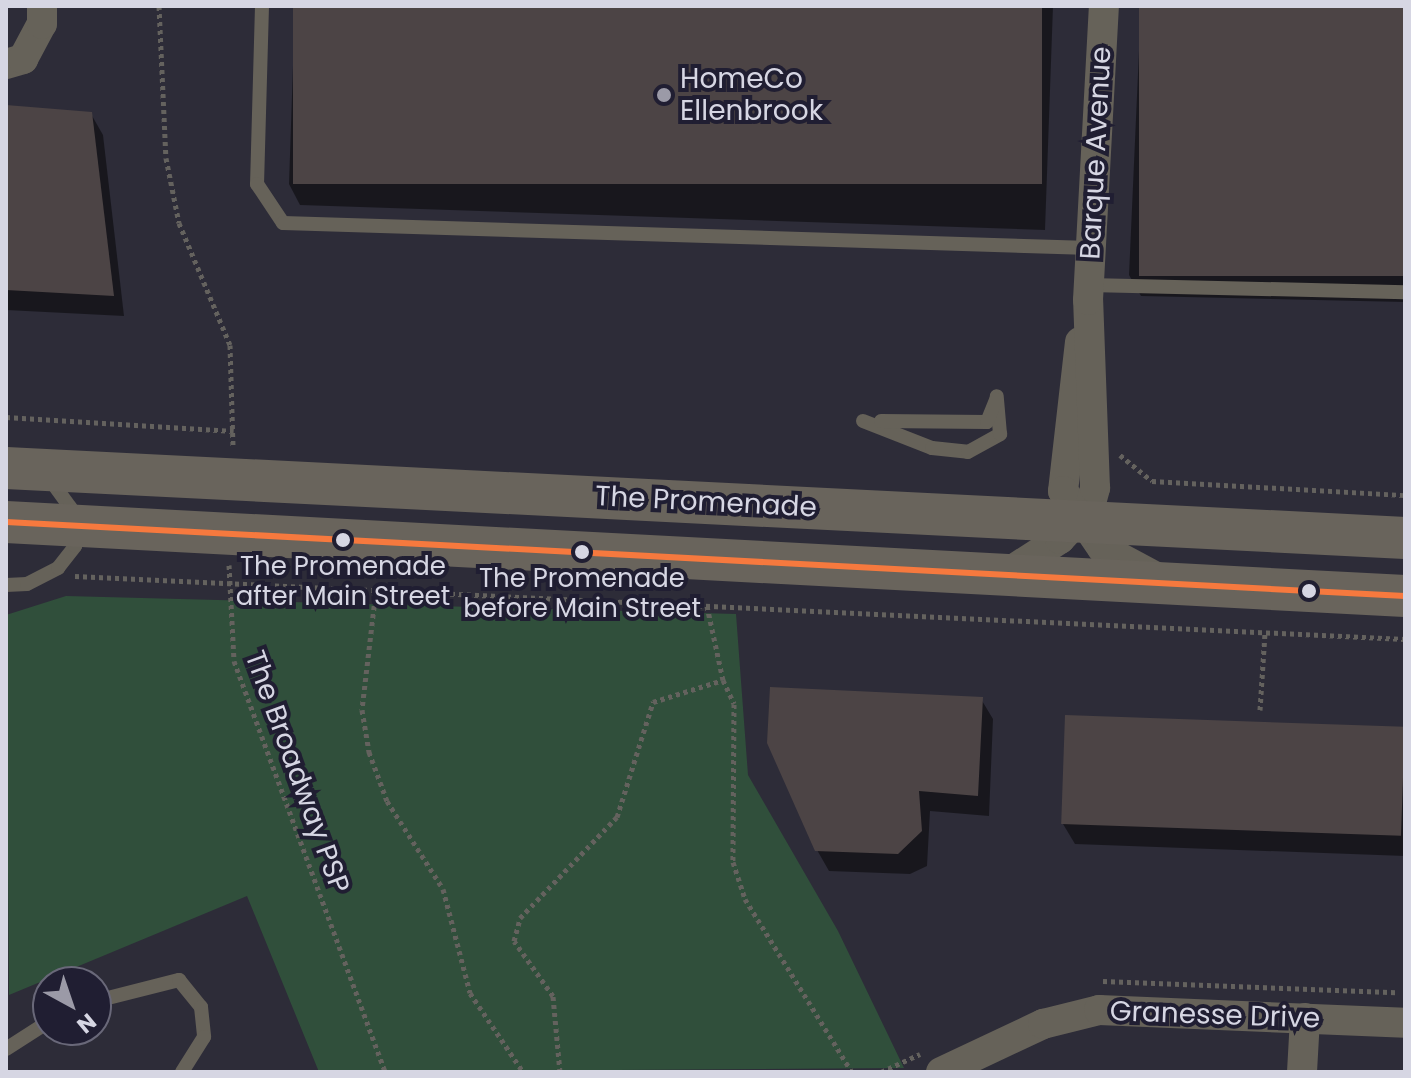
<!DOCTYPE html>
<style>
body{margin:0}
#map{position:relative;width:1411px;height:1078px;overflow:hidden;background:#2d2c38;font-family:Poppins,sans-serif}
div>[style]{position:absolute}
.green>*{inset:0;background:#304f3b}
.shadow>*{inset:0;background:#0007}
.building>*{inset:0;background:#4c4445;transform-origin:0 0}
.path>*{height:5px;margin-top:-2.5px;transform-origin:0;background:repeating-linear-gradient(90deg,#64625e 0 4px,transparent 0 8px)}
.service>*{height:14px;margin:-7px;padding:0 7px;transform-origin:7px;border-radius:7px;background:#666259}
.minor>*{height:30px;margin:-15px;padding:0 15px;transform-origin:15px;border-radius:15px;background:#666259}
.secondary>*{height:42px;margin:-21px;padding:0 21px;transform-origin:21px;border-radius:21px;background:#69645c}
.bus-1>*{height:6px;margin:-3px;padding:0 3px;transform-origin:3px;border-radius:3px;background:#f6793e}
.dots>*{width:22px;height:22px;translate:-50% -50%;box-sizing:border-box;border:4px solid #201e32;border-radius:50%}
span{translate:-50% -50%;white-space:nowrap;text-align:center;line-height:1.15;-webkit-text-stroke:8px #201e32;paint-order:stroke}
.bus-label{font-size:26px;color:#d6d6e3}
.poi-label{font-size:28px;color:#d6d6e3}
.left{translate:0 -50%;text-align:left}
.street-label{font-size:28px;color:#d6d6e3}
.frame{position:absolute;inset:0;border:8px solid #d6d6e3;pointer-events:none}
.north{position:absolute;left:32px;top:966px;width:80px;height:80px;box-sizing:border-box;background:#201e32;border:2px solid #696879;border-radius:50%;rotate:140deg;font-size:22px;font-weight:700;line-height:32px;text-align:center;color:#d6d6e3}
.north::after{content:'';display:block;margin:auto;width:28px;height:36px;background:#9b9aa7;clip-path:polygon(50% 0,100% 100%,50% 72%,0 100%)}
</style>
<div id="map">
<div class="green">
<i style="clip-path:polygon(66px 596px,736px 614px,748px 775px,838px 931px,904px 1068px,319px 1072px,247px 896px,9px 995px,6px 615px)"></i>
</div>
<div class="shadow">
<i style="clip-path:polygon(295px 6px,1053px 6px,1045px 230px,300px 205px,289px 184px)"></i>
<i style="clip-path:polygon(1141px 6px,1405px 6px,1405px 302px,1141px 296px,1129px 275px)"></i>
<i style="clip-path:polygon(6px 107px,91px 114px,103px 135px,124px 316px,6px 310px)"></i>
<i style="clip-path:polygon(981px 699px,993px 719px,989px 816px,930px 811px,927px 866px,910px 874px,829px 871px,817px 850px)"></i>
<i style="clip-path:polygon(1405px 728px,1405px 856px,1075px 844px,1063px 824px)"></i>
</div>
<div class="building">
<i style="left:293px;top:6px;width:749px;height:178px"></i>
<i style="left:1139px;top:6px;width:266px;height:270px"></i>
<i style="clip-path:polygon(6px 105px,92px 112px,114px 296px,6px 290px)"></i>
<i style="clip-path:polygon(770px 687px,983px 697px,978px 796px,919px 791px,922px 831px,898px 854px,815px 851px,767px 743px)"></i>
<i style="left:1065px;top:715px;width:340px;height:109px;rotate:2deg"></i>
</div>
<div class="path">
<i style="left:159px;top:6px;width:152px;rotate:87.4deg"></i>
<i style="left:166px;top:158px;width:66px;rotate:78.7deg"></i>
<i style="left:179px;top:223px;width:132px;rotate:67.3deg"></i>
<i style="left:230px;top:345px;width:102px;rotate:88.3deg"></i>
<i style="left:6px;top:417px;width:228px;rotate:3.5deg"></i>
<i style="left:1120px;top:455px;width:41px;rotate:39.1deg"></i>
<i style="left:1152px;top:481px;width:253px;rotate:3.2deg"></i>
<i style="left:229px;top:565px;width:96px;rotate:87deg"></i>
<i style="left:234px;top:661px;width:438px;rotate:69.8deg"></i>
<i style="left:75px;top:576px;width:1331px;rotate:2.71deg"></i>
<i style="left:376px;top:590px;width:121px;rotate:96.7deg"></i>
<i style="left:362px;top:710px;width:43px;rotate:80.5deg"></i>
<i style="left:369px;top:752px;width:52px;rotate:69.8deg"></i>
<i style="left:387px;top:801px;width:104px;rotate:57.5deg"></i>
<i style="left:443px;top:889px;width:107px;rotate:75.4deg"></i>
<i style="left:470px;top:993px;width:95px;rotate:56.1deg"></i>
<i style="left:723px;top:680px;width:26px;rotate:65deg"></i>
<i style="left:734px;top:704px;width:158px;rotate:90.4deg"></i>
<i style="left:733px;top:862px;width:39px;rotate:72deg"></i>
<i style="left:745px;top:899px;width:203px;rotate:58.3deg"></i>
<i style="left:1260px;top:710px;width:78px;rotate:-86.3deg"></i>
<i style="left:1103px;top:981px;width:293px;rotate:2.2deg"></i>
<i style="left:560px;top:1072px;width:76px;rotate:-95.3deg"></i>
<i style="left:553px;top:996px;width:67px;rotate:-125.3deg"></i>
<i style="left:514px;top:941px;width:24px;rotate:-75deg"></i>
<i style="left:520px;top:918px;width:140px;rotate:-46.2deg"></i>
<i style="left:617px;top:817px;width:121px;rotate:-72.6deg"></i>
<i style="left:653px;top:702px;width:73px;rotate:-17.4deg"></i>
<i style="left:723px;top:680px;width:76px;rotate:-102.2deg"></i>
<i style="left:881px;top:1072px;width:43px;rotate:-24.8deg"></i>
</div>
<div class="service">
<i style="left:262px;top:6px;width:178px;rotate:91.6deg"></i>
<i style="left:257px;top:184px;width:47px;rotate:56.3deg"></i>
<i style="left:283px;top:223px;width:808px;rotate:1.77deg"></i>
<i style="left:1089px;top:285px;width:316px;rotate:1.3deg"></i>
<i style="left:863px;top:421px;width:74px;rotate:21.4deg"></i>
<i style="left:932px;top:448px;width:36px;rotate:6deg"></i>
<i style="left:968px;top:452px;width:37px;rotate:-29deg"></i>
<i style="left:1000px;top:434px;width:38px;rotate:-95deg"></i>
<i style="left:881px;top:421px;width:106px;rotate:0.5deg"></i>
<i style="left:987px;top:422px;width:24px;rotate:-68deg"></i>
<i style="left:6px;top:585px;width:21px;rotate:-3deg"></i>
<i style="left:27px;top:584px;width:35px;rotate:-27deg"></i>
<i style="left:58px;top:568px;width:28px;rotate:-52deg"></i>
<i style="left:75px;top:546px;width:39px;rotate:-97deg"></i>
<i style="left:70px;top:507px;width:36px;rotate:-126deg"></i>
<i style="left:96px;top:1001px;width:86px;rotate:-14.2deg"></i>
<i style="left:179px;top:980px;width:35px;rotate:51deg"></i>
<i style="left:201px;top:1007px;width:30px;rotate:84deg"></i>
<i style="left:204px;top:1037px;width:41px;rotate:122.2deg"></i>
<i style="left:6px;top:1049px;width:50px;rotate:-32.7deg"></i>
</div>
<div class="minor">
<i style="left:6px;top:64px;width:18px;rotate:-16deg"></i>
<i style="left:23px;top:59px;width:40px;rotate:-62deg"></i>
<i style="left:42px;top:24px;width:18px;rotate:-90deg"></i>
<i style="left:1080px;top:342px;width:150px;rotate:96.5deg"></i>
<i style="left:1063px;top:491px;width:69px;rotate:55.6deg"></i>
<i style="left:1102px;top:548px;width:64px;rotate:28.2deg"></i>
<i style="left:1006px;top:574px;width:64px;rotate:-32.9deg"></i>
<i style="left:1060px;top:539px;width:44px;rotate:-46.8deg"></i>
<i style="left:1090px;top:507px;width:20px;rotate:-75deg"></i>
<i style="left:1095px;top:488px;width:188px;rotate:-92.1deg"></i>
<i style="left:1088px;top:300px;width:294px;rotate:-86.9deg"></i>
<i style="left:941px;top:1072px;width:113px;rotate:-25.2deg"></i>
<i style="left:1043px;top:1024px;width:58px;rotate:-14deg"></i>
<i style="left:1099px;top:1010px;width:306px;rotate:2.4deg"></i>
<i style="left:1302px;top:1072px;width:54px;rotate:-86.8deg"></i>
</div>
<div class="secondary">
<i style="left:6px;top:468px;width:1401px;rotate:2.86deg"></i>
<i style="left:6px;top:522px;width:1401px;rotate:3.03deg"></i>
</div>
<div class="bus-1">
<i style="left:6px;top:522px;width:1401px;rotate:3.03deg"></i>
</div>
<div class="dots">
<i style="left:664px;top:95px;background:#9b9aa7"></i>
<i style="left:343px;top:540px;background:#d6d6e3"></i>
<i style="left:582px;top:552px;background:#d6d6e3"></i>
<i style="left:1309px;top:591px;background:#d6d6e3"></i>
</div>
<div class="bus-label">
<span style="left:343px;top:582px">The Promenade<br>after Main Street</span>
<span style="left:582px;top:594px">The Promenade<br>before Main Street</span>
</div>
<div class="poi-label">
<span class="left" style="left:680px;top:95px">HomeCo<br>Ellenbrook</span>
</div>
<div class="street-label">
<span style="left:1096px;top:153px;rotate:-87deg">Barque Avenue</span>
<span style="left:706px;top:502px;rotate:3deg">The Promenade</span>
<span style="left:297px;top:772px;rotate:70deg">The Broadway PSP</span>
<span style="left:1215px;top:1015px;rotate:2deg">Granesse Drive</span>
</div>
<div class="frame"></div>
<div class="north">N</div>
</div>
